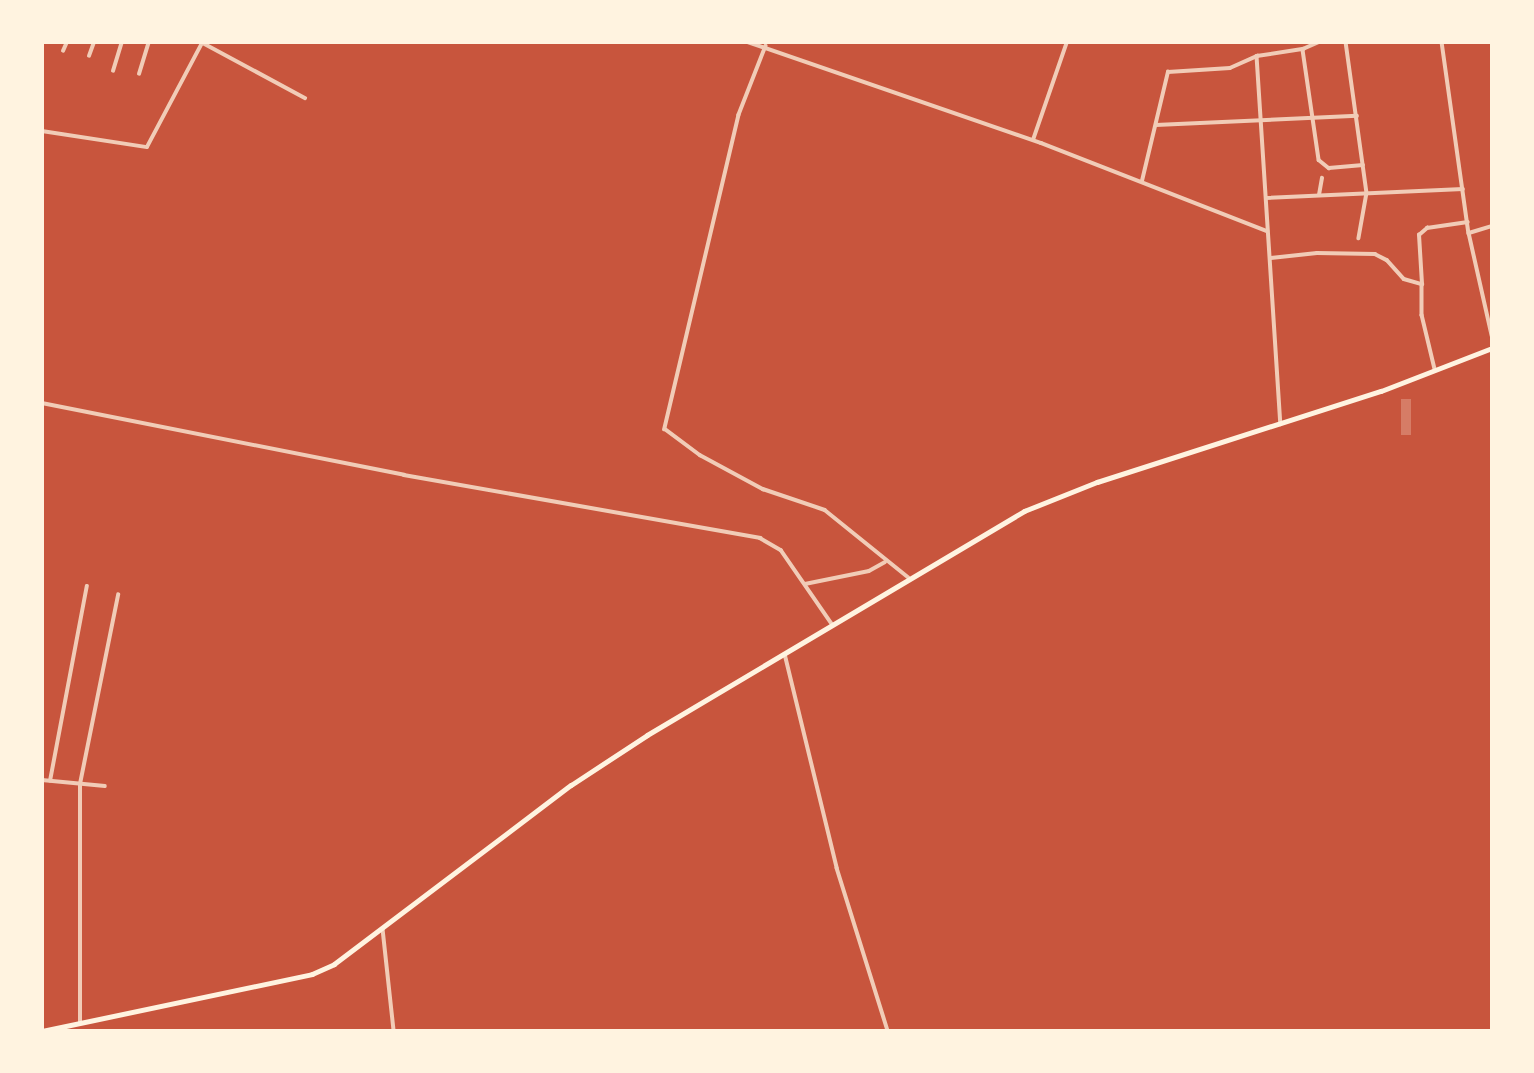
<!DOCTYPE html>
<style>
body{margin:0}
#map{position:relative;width:1534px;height:1073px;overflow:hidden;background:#c8553d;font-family:Barlow,sans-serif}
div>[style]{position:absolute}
.building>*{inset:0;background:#d67c66;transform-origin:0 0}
.minor>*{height:3.5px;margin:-1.75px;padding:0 1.75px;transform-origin:1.75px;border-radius:1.75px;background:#f1ccb7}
.secondary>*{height:5px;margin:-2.5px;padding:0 2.5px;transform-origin:2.5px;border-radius:2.5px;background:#fff3e0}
span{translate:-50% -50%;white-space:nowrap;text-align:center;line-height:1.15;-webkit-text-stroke:5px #fff3e0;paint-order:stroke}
.frame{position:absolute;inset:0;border:44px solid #fff3e0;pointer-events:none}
</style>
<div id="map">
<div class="building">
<i style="left:1401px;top:399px;width:10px;height:36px"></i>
</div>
<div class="minor">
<i style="left:748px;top:42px;width:310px;rotate:19deg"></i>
<i style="left:1041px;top:143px;width:243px;rotate:21.3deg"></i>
<i style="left:1346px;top:42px;width:152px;rotate:82.1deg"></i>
<i style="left:1367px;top:193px;width:46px;rotate:100.1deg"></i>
<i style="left:1442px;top:42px;width:193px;rotate:82deg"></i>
<i style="left:1469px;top:233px;width:105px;rotate:77.3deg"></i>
<i style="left:203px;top:43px;width:116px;rotate:28.3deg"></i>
<i style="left:766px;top:46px;width:74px;rotate:111.4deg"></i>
<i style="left:739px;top:115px;width:323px;rotate:103.3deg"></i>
<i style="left:665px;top:429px;width:44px;rotate:36.6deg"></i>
<i style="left:700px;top:455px;width:72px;rotate:28.4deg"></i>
<i style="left:763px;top:489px;width:65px;rotate:18.7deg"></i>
<i style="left:825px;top:510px;width:107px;rotate:38.9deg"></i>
<i style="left:1303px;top:50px;width:111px;rotate:81.7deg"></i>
<i style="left:1319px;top:160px;width:13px;rotate:39deg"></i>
<i style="left:1329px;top:168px;width:34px;rotate:-5deg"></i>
<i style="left:63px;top:51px;width:10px;rotate:-66deg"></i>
<i style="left:89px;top:56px;width:15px;rotate:-70deg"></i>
<i style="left:1257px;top:56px;width:369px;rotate:86.3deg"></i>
<i style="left:113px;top:71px;width:30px;rotate:-73deg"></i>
<i style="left:139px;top:74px;width:34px;rotate:-73deg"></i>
<i style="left:1156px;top:125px;width:201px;rotate:-2.6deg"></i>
<i style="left:42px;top:131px;width:106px;rotate:8.7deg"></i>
<i style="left:147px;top:147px;width:118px;rotate:-62.1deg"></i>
<i style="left:1033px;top:140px;width:104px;rotate:-70.9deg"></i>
<i style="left:1142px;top:181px;width:112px;rotate:-76.6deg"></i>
<i style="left:1168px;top:72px;width:62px;rotate:-3.7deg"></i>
<i style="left:1230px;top:68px;width:30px;rotate:-24deg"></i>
<i style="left:1257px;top:56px;width:47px;rotate:-8.7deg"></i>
<i style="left:1303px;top:49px;width:17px;rotate:-24deg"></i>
<i style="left:1319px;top:195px;width:17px;rotate:-80deg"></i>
<i style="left:1266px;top:198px;width:197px;rotate:-2.6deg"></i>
<i style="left:1469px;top:233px;width:24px;rotate:-17deg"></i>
<i style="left:1271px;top:258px;width:46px;rotate:-6.2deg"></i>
<i style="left:1317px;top:253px;width:58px;rotate:1deg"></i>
<i style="left:1375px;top:254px;width:13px;rotate:27deg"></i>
<i style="left:1387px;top:260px;width:25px;rotate:48deg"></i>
<i style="left:1404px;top:279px;width:19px;rotate:16deg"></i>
<i style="left:1422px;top:284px;width:31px;rotate:90deg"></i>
<i style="left:1422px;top:315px;width:56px;rotate:76.5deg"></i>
<i style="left:1422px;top:284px;width:49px;rotate:-93.5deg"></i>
<i style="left:1419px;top:235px;width:11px;rotate:-41deg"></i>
<i style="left:1427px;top:228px;width:41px;rotate:-8.3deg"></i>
<i style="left:42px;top:403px;width:369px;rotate:11.2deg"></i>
<i style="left:404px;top:475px;width:362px;rotate:10deg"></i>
<i style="left:760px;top:538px;width:24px;rotate:30deg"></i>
<i style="left:781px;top:550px;width:90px;rotate:55.4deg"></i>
<i style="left:805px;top:584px;width:65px;rotate:-11.5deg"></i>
<i style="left:869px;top:571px;width:18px;rotate:-29deg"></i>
<i style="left:785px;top:654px;width:220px;rotate:76.3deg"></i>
<i style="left:837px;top:868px;width:171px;rotate:72.6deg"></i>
<i style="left:42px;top:780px;width:63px;rotate:5.4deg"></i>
<i style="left:50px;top:781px;width:198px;rotate:-79.3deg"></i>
<i style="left:383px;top:929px;width:103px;rotate:83.8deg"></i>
<i style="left:80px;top:1023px;width:239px;rotate:-90deg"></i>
<i style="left:80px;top:784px;width:193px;rotate:-78.6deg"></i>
</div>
<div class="secondary">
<i style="left:42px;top:1031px;width:276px;rotate:-11.9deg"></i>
<i style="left:312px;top:974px;width:24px;rotate:-24deg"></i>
<i style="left:334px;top:964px;width:297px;rotate:-37.1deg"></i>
<i style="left:571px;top:785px;width:91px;rotate:-33.3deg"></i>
<i style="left:647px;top:735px;width:439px;rotate:-30.7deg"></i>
<i style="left:1024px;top:511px;width:79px;rotate:-21.7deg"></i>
<i style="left:1097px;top:482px;width:298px;rotate:-17.8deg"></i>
<i style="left:1381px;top:391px;width:119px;rotate:-21.2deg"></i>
</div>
<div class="frame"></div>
</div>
